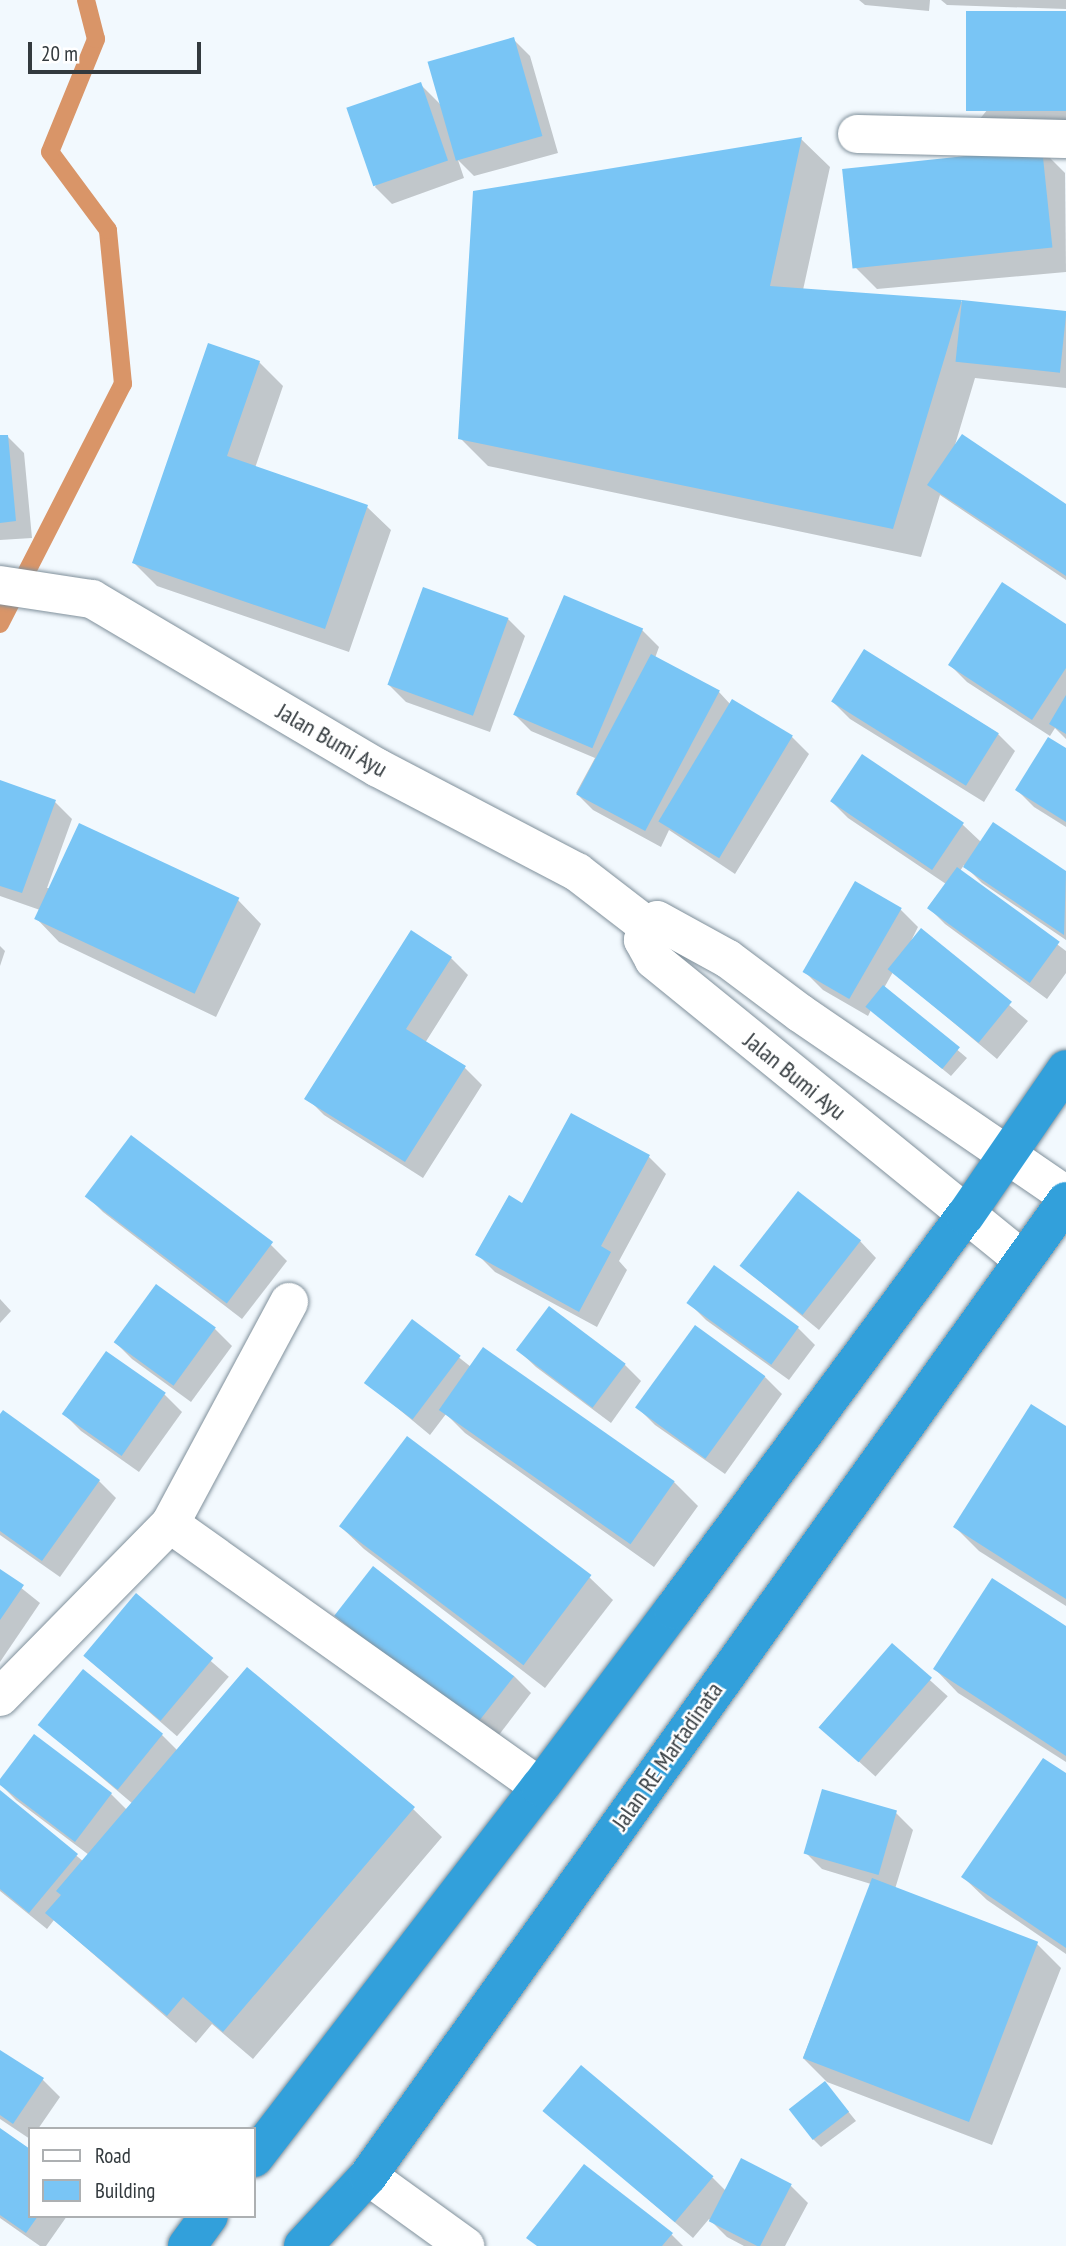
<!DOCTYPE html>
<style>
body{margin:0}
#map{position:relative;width:1066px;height:2246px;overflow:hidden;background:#f2f9fe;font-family:"PT Sans Narrow",sans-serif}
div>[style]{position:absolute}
.shadow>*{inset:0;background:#0003;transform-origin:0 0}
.stream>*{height:18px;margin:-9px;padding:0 9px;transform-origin:9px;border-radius:9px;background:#d99568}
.building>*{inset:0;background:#79c5f5;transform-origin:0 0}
.roads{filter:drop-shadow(0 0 2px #80909b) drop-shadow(0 0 2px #80909b)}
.street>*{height:38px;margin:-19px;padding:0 19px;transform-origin:19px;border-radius:19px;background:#fff}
.highway>*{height:38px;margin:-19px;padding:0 19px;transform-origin:19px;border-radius:19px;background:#32a0db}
span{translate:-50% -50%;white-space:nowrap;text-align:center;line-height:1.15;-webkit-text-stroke:5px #fff;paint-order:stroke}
.street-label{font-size:24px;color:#333a3e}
.legend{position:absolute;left:28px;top:2127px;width:228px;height:91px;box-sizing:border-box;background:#fff;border:2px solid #adb0b2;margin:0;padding:9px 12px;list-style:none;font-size:21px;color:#333a3e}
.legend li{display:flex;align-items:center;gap:14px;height:35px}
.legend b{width:35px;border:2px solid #adb0b2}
.scale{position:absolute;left:28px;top:42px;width:173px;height:32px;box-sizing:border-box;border:4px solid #333a3e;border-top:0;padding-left:9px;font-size:21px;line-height:24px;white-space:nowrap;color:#333a3e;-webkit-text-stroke:5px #fff;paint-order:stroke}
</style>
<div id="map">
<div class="shadow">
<i style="clip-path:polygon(859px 0,930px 0,929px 11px,865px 5px)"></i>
<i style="clip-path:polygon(941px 0,1066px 0,1066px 9px,947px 5px)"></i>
<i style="clip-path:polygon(1066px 13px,1066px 129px,979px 120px)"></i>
<i style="clip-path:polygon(513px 39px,530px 56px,558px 153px,474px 176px,458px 160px,464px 178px,392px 204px,375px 187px,420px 84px,442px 106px)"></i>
<i style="clip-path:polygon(801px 139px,830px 167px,803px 290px,962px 302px,1066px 313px,1066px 388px,975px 378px,955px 445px,1066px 506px,1066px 580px,940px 495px,921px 557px,488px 466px,460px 438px)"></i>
<i style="clip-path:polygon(1042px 150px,1065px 173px,1066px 272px,877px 289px,853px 265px)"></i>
<i style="clip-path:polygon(259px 362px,283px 386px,255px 468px,367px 507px,391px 530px,349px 652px,157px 586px,134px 563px)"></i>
<i style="clip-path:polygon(0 436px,7px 436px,24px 453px,32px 538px,0 540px)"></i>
<i style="clip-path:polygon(508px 619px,525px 636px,490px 732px,406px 702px,389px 685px)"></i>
<i style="clip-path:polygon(1066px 626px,1066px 739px,1055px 728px,1050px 736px,967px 682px,950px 665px)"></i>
<i style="clip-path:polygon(642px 630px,659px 647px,655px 658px,719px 692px,731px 705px,792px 737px,809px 754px,735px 874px,669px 830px,661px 847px,593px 810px,576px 793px,595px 758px,531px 731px,514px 714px)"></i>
<i style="clip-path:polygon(864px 651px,998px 734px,1015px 751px,984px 802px,850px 719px,833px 702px)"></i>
<i style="clip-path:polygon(1066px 750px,1066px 827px,1034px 807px,1017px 790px)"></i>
<i style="clip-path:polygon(862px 756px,963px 825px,981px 842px,993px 824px,1066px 873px,1066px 940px,982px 883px,964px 865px,960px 871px,1066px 951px,1066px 973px,1047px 999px,945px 924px,928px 907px,946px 884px,848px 818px,831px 801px)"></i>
<i style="clip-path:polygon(0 782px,55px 802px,72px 819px,47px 888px,238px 900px,261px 924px,216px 1017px,59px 942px,36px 918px,40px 910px,0 896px)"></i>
<i style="clip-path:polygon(855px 884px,901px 910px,918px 927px,911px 941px,921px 931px,1028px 1021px,997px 1059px,893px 972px,884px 988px,967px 1058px,951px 1076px,871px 1010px,868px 1016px,823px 990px,806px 973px)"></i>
<i style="clip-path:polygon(411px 932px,451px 958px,468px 975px,425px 1043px,465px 1068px,482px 1085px,423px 1178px,324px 1115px,307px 1098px)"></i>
<i style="clip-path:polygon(0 946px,5px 951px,0 966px)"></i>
<i style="clip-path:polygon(572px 1116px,649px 1157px,666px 1174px,619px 1261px,627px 1270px,597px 1327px,495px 1272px,478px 1255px,523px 1205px)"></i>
<i style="clip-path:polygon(86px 1195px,270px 1244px,287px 1261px,242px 1319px,103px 1212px)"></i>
<i style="clip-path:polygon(860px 1241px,876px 1258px,819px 1330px,741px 1266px)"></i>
<i style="clip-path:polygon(714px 1268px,798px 1328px,815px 1345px,789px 1380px,706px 1320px,689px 1303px)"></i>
<i style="clip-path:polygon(0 1299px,11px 1311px,0 1323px)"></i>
<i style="clip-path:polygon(413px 1321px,471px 1367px,674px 1482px,698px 1506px,654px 1567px,465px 1433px,446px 1414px,430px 1435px,366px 1382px)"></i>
<i style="clip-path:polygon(215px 1329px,232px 1346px,191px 1402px,132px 1359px,115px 1342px)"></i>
<i style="clip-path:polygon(519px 1351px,624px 1364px,641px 1381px,611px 1423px,536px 1367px)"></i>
<i style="clip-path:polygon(106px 1354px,165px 1395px,182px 1412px,139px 1472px,81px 1431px,64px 1414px)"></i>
<i style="clip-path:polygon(765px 1377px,782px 1394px,725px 1474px,655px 1425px,638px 1408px)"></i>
<i style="clip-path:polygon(0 1417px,99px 1481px,116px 1498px,60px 1577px,0 1535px)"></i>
<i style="clip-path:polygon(1066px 1428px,1066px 1606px,979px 1551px,955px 1527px)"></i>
<i style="clip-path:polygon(340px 1526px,589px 1577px,613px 1600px,545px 1688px,364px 1549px)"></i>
<i style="clip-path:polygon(0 1571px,40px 1603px,0 1662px)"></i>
<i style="left:136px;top:1596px;width:123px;height:79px;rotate:41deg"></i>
<i style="clip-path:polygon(337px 1616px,514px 1676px,531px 1693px,495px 1740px,354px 1632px)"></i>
<i style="clip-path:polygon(1066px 1628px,1066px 1762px,958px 1693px,935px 1669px)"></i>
<i style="left:892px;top:1646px;width:75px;height:108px;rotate:42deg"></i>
<i style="clip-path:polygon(40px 1725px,162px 1735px,178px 1751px,413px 1809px,442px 1837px,253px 2059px,212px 2024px,196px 2043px,54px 1920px,47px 1929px,0 1891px,0 1792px,84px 1862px,89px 1855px,16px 1800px,0 1784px,34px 1737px,111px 1794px,127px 1810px,133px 1804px)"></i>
<i style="clip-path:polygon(1066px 1775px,1066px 1954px,987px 1900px,963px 1877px)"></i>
<i style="clip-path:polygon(896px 1813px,913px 1830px,895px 1889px,1037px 1944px,1061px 1968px,992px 2145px,827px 2082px,803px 2058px,871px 1884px,822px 1869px,805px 1852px)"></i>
<i style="clip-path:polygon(0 2052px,43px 2080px,60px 2097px,38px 2129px,30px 2129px,30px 2139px,0 2119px)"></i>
<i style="clip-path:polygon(825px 2083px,856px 2121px,821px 2147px,813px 2139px)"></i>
<i style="clip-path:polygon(545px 2110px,713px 2178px,726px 2191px,791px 2186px,808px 2203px,785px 2246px,744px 2246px,727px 2237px,709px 2219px,693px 2238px)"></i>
<i style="clip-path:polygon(0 2131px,30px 2216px,67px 2216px,46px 2246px,40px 2246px,0 2218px)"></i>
<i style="clip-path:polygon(671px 2234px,683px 2246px,537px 2246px)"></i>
</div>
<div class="stream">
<i style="left:0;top:624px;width:270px;rotate:-62.9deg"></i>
<i style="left:123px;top:384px;width:155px;rotate:-95.6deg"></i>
<i style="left:108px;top:230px;width:97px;rotate:-126.6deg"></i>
<i style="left:50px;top:152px;width:122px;rotate:-67.8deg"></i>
<i style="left:96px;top:39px;width:40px;rotate:-104.4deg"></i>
</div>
<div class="building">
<i style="left:1066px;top:11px;width:100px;height:100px;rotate:90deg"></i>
<i style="left:514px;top:37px;width:103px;height:90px;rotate:74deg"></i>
<i style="left:421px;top:82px;width:83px;height:79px;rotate:71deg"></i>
<i style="clip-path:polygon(802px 137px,770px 286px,962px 300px,893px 529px,458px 439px,473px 191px)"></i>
<i style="left:1042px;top:148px;width:100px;height:201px;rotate:84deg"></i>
<i style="left:962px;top:300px;width:105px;height:62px;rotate:6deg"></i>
<i style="clip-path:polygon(208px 343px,260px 361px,227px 456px,368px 505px,325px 629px,132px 563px)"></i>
<i style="clip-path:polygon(962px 434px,1066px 504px,1066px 576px,927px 485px)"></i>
<i style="clip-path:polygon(0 435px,8px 435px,16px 521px,0 523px)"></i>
<i style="clip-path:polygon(1002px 582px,1066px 624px,1066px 668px,1032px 720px,948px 665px)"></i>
<i style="left:423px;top:587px;width:91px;height:104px;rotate:20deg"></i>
<i style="left:564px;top:595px;width:86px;height:130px;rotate:23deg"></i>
<i style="left:864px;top:649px;width:159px;height:62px;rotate:32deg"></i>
<i style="left:651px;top:654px;width:78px;height:159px;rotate:28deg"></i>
<i style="clip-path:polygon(1066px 695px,1066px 734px,1049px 724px)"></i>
<i style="left:732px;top:699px;width:71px;height:143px;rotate:31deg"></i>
<i style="clip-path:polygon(1048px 737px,1066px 748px,1066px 822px,1015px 790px)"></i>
<i style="left:862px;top:754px;width:123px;height:57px;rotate:34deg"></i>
<i style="clip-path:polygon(0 780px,56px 800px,22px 893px,0 886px)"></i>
<i style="clip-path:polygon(993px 822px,1066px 871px,1064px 935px,963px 867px)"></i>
<i style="left:79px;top:823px;width:177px;height:106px;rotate:25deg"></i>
<i style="left:957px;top:867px;width:127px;height:51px;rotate:36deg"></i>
<i style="left:855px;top:881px;width:54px;height:105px;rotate:30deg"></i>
<i style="left:921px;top:928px;width:117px;height:53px;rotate:39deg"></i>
<i style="clip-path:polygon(411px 930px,452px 957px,406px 1029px,466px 1066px,405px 1162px,304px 1099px)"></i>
<i style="left:883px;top:985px;width:99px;height:28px;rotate:39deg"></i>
<i style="clip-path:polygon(571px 1113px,650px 1155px,601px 1246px,611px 1252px,579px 1312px,475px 1255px,509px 1195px,522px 1203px)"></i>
<i style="left:131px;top:1135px;width:178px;height:77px;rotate:37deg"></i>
<i style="left:798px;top:1191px;width:80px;height:95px;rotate:38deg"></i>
<i style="left:714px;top:1265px;width:105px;height:47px;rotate:36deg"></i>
<i style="left:156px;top:1284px;width:74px;height:72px;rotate:36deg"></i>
<i style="left:549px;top:1306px;width:96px;height:55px;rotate:37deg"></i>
<i style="left:412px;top:1319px;width:61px;height:80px;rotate:37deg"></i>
<i style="left:695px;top:1325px;width:87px;height:102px;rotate:36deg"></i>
<i style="left:483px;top:1347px;width:234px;height:77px;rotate:35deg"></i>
<i style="left:106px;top:1351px;width:73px;height:77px;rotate:35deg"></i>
<i style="clip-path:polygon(1031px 1404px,1066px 1426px,1066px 1599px,953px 1527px)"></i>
<i style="clip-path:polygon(3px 1410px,100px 1480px,42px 1561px,0 1531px,0 1414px)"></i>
<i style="left:407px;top:1436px;width:231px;height:113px;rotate:37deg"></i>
<i style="left:373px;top:1566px;width:179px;height:63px;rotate:38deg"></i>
<i style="clip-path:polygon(0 1569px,24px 1585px,0 1620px)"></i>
<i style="clip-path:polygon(992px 1578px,1066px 1626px,1066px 1756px,933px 1669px)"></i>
<i style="left:136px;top:1593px;width:101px;height:82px;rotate:40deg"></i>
<i style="left:892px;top:1643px;width:53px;height:112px;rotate:41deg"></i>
<i style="clip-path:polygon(247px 1667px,415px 1807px,223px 2032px,183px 1997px,167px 2016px,45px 1913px,61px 1895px,56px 1891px)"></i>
<i style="left:83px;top:1669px;width:103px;height:72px;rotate:39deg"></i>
<i style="clip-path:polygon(34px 1734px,112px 1793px,75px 1842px,0 1785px,0 1779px)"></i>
<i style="clip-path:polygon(1043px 1758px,1066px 1773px,1066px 1948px,961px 1877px)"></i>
<i style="left:822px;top:1789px;width:78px;height:67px;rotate:16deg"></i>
<i style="clip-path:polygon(0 1790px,78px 1854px,29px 1913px,0 1889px)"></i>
<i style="left:872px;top:1878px;width:178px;height:193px;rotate:21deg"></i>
<i style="clip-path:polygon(0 2050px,44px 2078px,13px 2124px,0 2115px)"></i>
<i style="left:581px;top:2065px;width:173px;height:60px;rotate:40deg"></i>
<i style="left:825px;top:2081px;width:39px;height:46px;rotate:52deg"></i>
<i style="clip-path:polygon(0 2128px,30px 2149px,30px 2216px,38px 2216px,26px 2233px,0 2215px)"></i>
<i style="left:741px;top:2158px;width:57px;height:71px;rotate:27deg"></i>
<i style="clip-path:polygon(584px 2164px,673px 2233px,662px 2246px,537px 2246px,526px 2238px)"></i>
</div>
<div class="roads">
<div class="street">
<i style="left:857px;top:134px;width:209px;rotate:1.4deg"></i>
<i style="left:0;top:585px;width:93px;rotate:8.7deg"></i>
<i style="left:92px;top:599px;width:332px;rotate:30.6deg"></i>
<i style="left:378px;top:768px;width:225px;rotate:27.6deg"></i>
<i style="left:577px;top:872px;width:93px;rotate:37.6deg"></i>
<i style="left:1023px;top:1260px;width:476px;rotate:-140.9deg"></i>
<i style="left:654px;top:960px;width:23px;rotate:-119deg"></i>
<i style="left:643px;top:940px;width:24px;rotate:-55deg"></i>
<i style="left:657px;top:920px;width:81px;rotate:28.8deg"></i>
<i style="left:728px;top:959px;width:90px;rotate:36.9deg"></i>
<i style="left:800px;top:1013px;width:322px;rotate:34.4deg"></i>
<i style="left:170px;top:1524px;width:454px;rotate:35.4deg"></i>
<i style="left:0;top:1697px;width:243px;rotate:-45.5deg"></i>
<i style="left:170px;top:1524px;width:252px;rotate:-61.8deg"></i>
<i style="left:368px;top:2176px;width:120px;rotate:35.8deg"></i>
</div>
<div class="highway">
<i style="left:254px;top:2158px;width:468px;rotate:-52.4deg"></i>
<i style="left:540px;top:1787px;width:221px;rotate:-53.1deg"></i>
<i style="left:673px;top:1610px;width:490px;rotate:-53.5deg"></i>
<i style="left:965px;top:1216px;width:178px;rotate:-55.5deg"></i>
<i style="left:187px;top:2246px;width:37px;rotate:-54deg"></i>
<i style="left:303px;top:2246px;width:96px;rotate:-47.1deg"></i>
<i style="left:368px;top:2176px;width:1199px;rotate:-54.4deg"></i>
</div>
</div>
<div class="street-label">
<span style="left:332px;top:740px;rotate:30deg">Jalan Bumi Ayu</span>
<span style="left:795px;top:1076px;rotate:39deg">Jalan Bumi Ayu</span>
<span style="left:667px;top:1756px;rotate:-55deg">Jalan RE Martadinata</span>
</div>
<ul class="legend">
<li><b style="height:9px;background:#fff"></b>Road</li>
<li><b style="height:19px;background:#79c5f5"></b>Building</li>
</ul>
<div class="scale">20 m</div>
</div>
